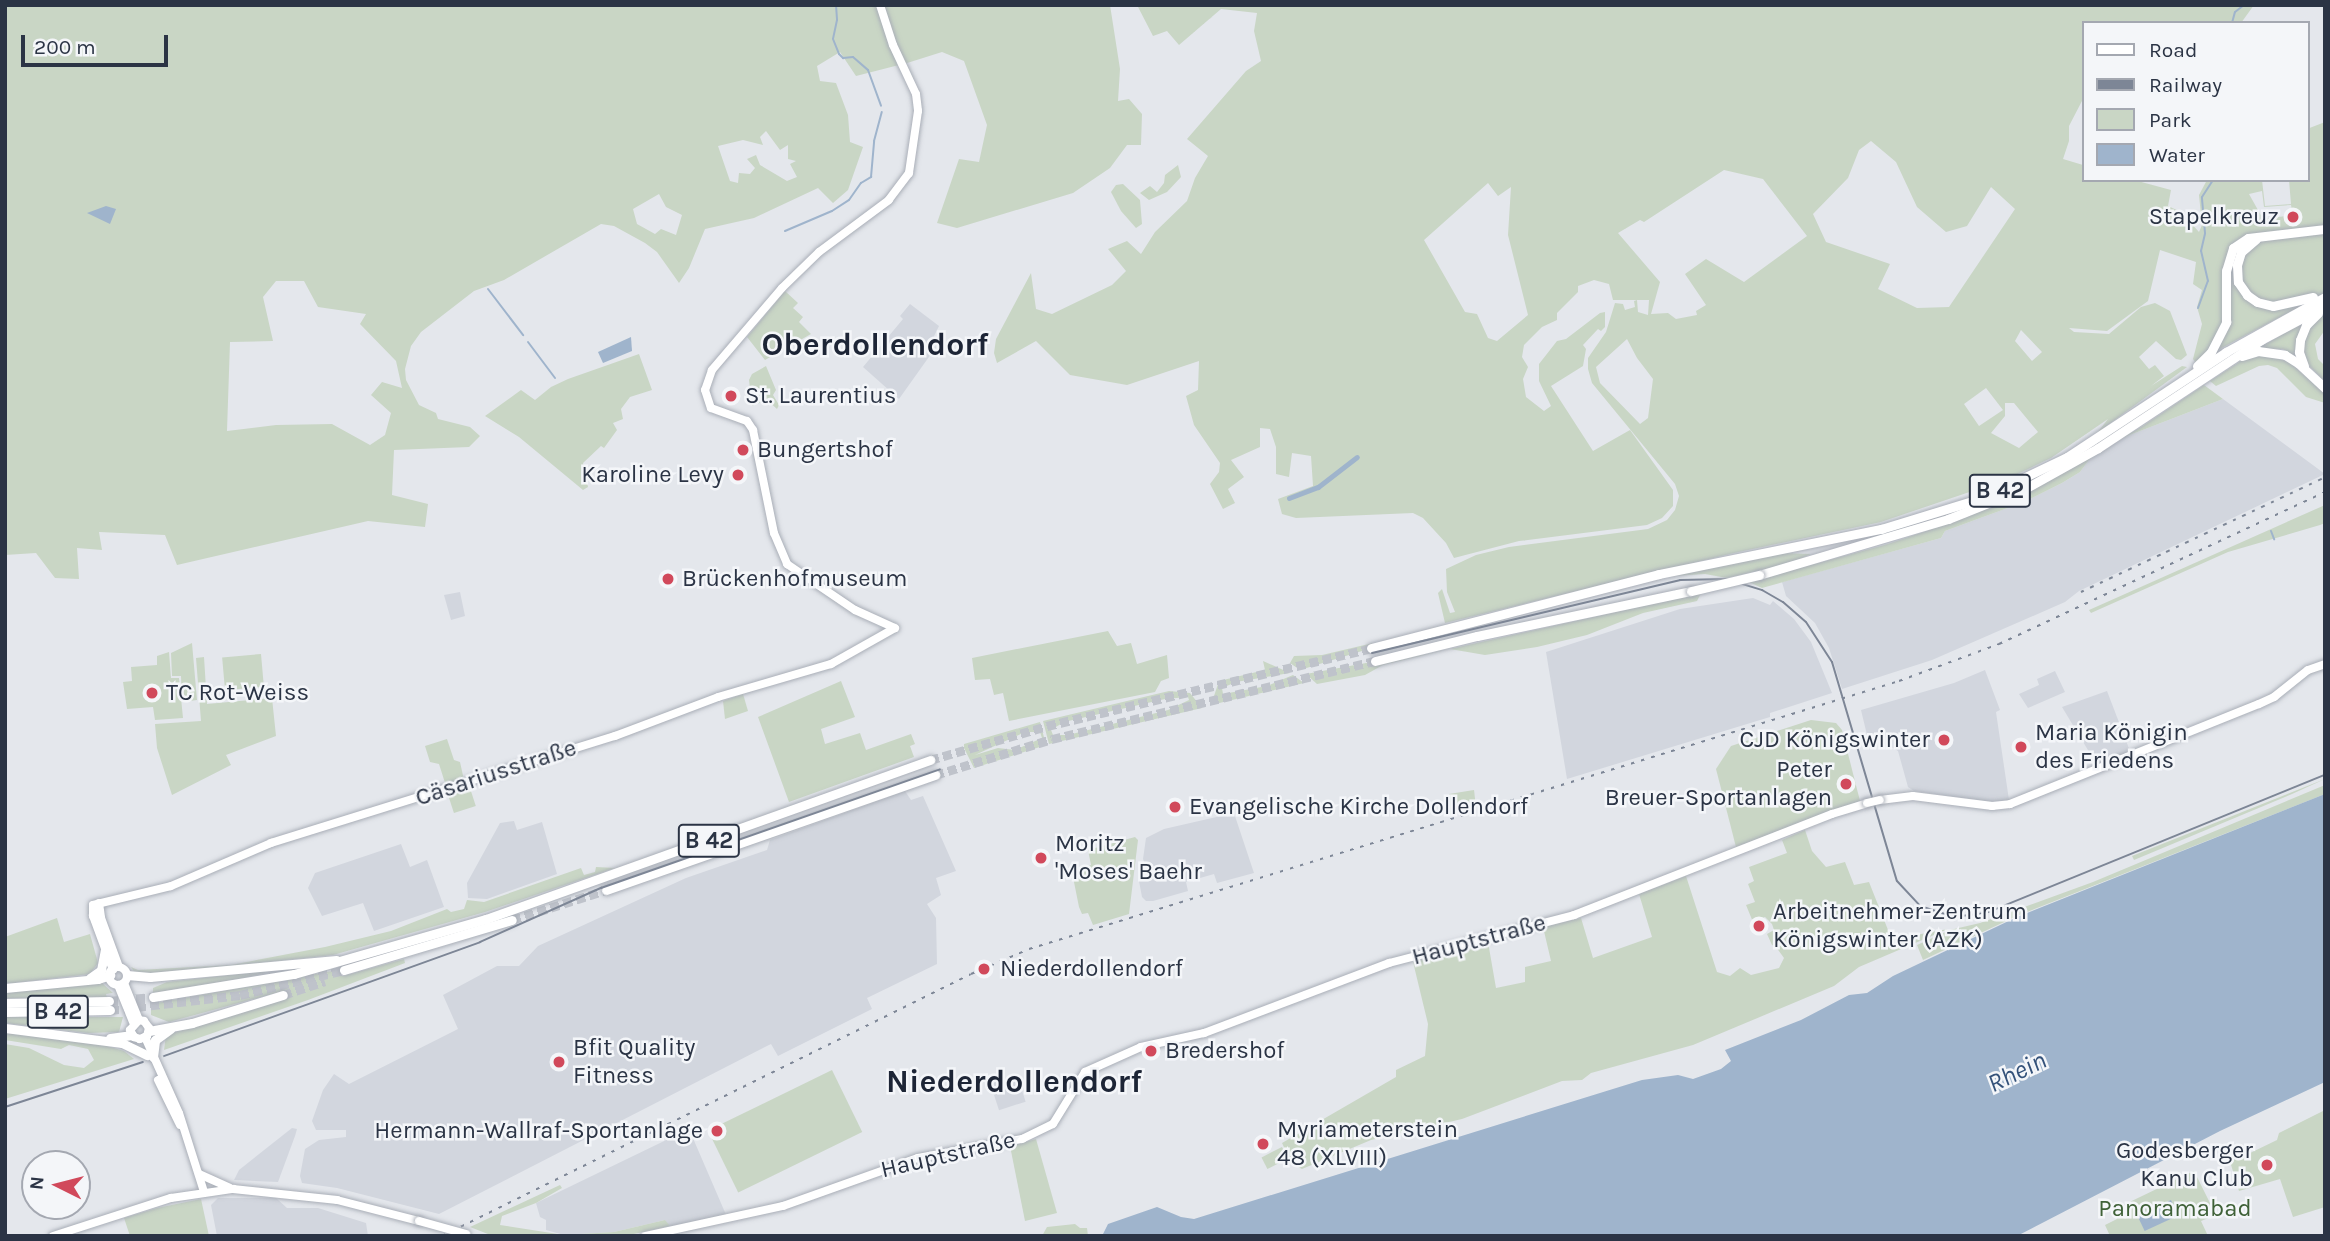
<!DOCTYPE html>
<meta charset="utf-8">
<style>
body{margin:0}
#map{position:relative;width:2330px;height:1241px;overflow:hidden;background:#e4e7ec;font-family:Karla,sans-serif}
div>[style]{position:absolute}
.built>*{inset:0;background:#d2d6de;transform-origin:0 0}
.green>*{inset:0;background:#c9d6c5;transform-origin:0 0}
.water>*{inset:0;background:#9fb4cc;transform-origin:0 0}
.stream>*{height:2px;margin:-1px;padding:0 1px;transform-origin:1px;border-radius:1px;background:#9fb4cc}
.canal>*{height:5px;margin:-2.5px;padding:0 2.5px;transform-origin:2.5px;border-radius:2.5px;background:#9fb4cc}
.trunk-tunnel>*{height:9px;margin-top:-4.5px;transform-origin:0;background:repeating-linear-gradient(90deg,#bfc3cb 0 9px,transparent 0 13.5px)}
.roads{filter:drop-shadow(0 0 2px #a9aeb7) drop-shadow(0 0 2px #a9aeb7)}
.secondary>*{height:8px;margin:-4px;padding:0 4px;transform-origin:4px;border-radius:4px;background:#fff}
.secondary>.ring{margin:-4px;padding:0;box-sizing:content-box;background:none;border:8px solid #fff;border-radius:50%}
.trunk>*{height:9px;margin:-4.5px;padding:0 4.5px;transform-origin:4.5px;border-radius:4.5px;background:#fff}
.tram>*{height:2px;margin:-1px;padding:0 1px;transform-origin:1px;border-radius:1px;background:#7d8696}
.rail>*{height:2px;margin-top:-1px;transform-origin:0;background:repeating-linear-gradient(90deg,#7d8696 0 3.5px,transparent 0 10.5px)}
.bridges{filter:drop-shadow(0 0 2px #a9aeb7) drop-shadow(0 0 2px #a9aeb7)}
.secondary-bridge>*{height:8px;margin:-4px;padding:0 4px;transform-origin:4px;border-radius:4px;background:#fff}
.trunk-bridge>*{height:9px;margin:-4.5px;padding:0 4.5px;transform-origin:4.5px;border-radius:4.5px;background:#fff}
.dots>*{width:19px;height:19px;translate:-50% -50%;box-sizing:border-box;border:4px solid #f4f6f9;border-radius:50%}
span{translate:-50% -50%;white-space:nowrap;text-align:center;line-height:1.15;-webkit-text-stroke:5px #f4f6f9;paint-order:stroke}
.shield-label span{padding:2px 5px;background:#f4f6f9;border:2px solid;border-radius:5px;-webkit-text-stroke-width:0}
.shield-label{font-size:23px;color:#2b3445;font-weight:700}
.poi-label{font-size:24px;color:#2b3445}
.right{translate:-100% -50%;text-align:right}
.left{translate:0 -50%;text-align:left}
.street-label{font-size:24px;color:#2b3445}
.park-label{font-size:24px;color:#3f6138}
.water-label{font-size:26px;color:#34527a;font-style:italic}
.district-label{font-size:32px;color:#1d2536;font-weight:700}
.frame{position:absolute;inset:0;border:7px solid #2b3445;pointer-events:none}
.legend{position:absolute;left:2082px;top:21px;width:228px;height:161px;box-sizing:border-box;background:#f4f6f9;border:2px solid #a4a8b1;margin:0;padding:9px 12px;list-style:none;font-size:21px;color:#2b3445}
.legend li{display:flex;align-items:center;gap:14px;height:35px}
.legend b{width:35px;border:2px solid #a4a8b1}
.north{position:absolute;left:21px;top:1150px;width:70px;height:70px;box-sizing:border-box;background:#f4f6f9;border:2px solid #a4a8b1;border-radius:50%;rotate:276deg;font-size:19px;font-weight:700;line-height:28px;text-align:center;color:#2b3445}
.north::after{content:'';display:block;margin:auto;width:24px;height:32px;background:#d1495b;clip-path:polygon(50% 0,100% 100%,50% 72%,0 100%)}
.scale{position:absolute;left:21px;top:35px;width:147px;height:32px;box-sizing:border-box;border:4px solid #2b3445;border-top:0;padding-left:9px;font-size:21px;line-height:24px;white-space:nowrap;color:#2b3445;-webkit-text-stroke:5px #f4f6f9;paint-order:stroke}
</style>
<div id="map">
<div class="built">
<i style="clip-path:polygon(910px 304px,939px 326px,934px 336px,937px 340px,933px 344px,936px 347px,899px 399px,863px 367px,903px 319px,900px 316px)"></i>
<i style="clip-path:polygon(2223px 399px,2325px 474px,2079px 591px,2065px 602px,1932px 660px,1842px 689px,1829px 648px,1815px 623px,1786px 596px,1782px 582px,1941px 538px,1945px 531px,2024px 502px,2062px 483px,2080px 472px,2092px 456px,2122px 438px)"></i>
<i style="clip-path:polygon(460px 592px,465px 616px,451px 620px,444px 595px)"></i>
<i style="clip-path:polygon(1753px 598px,1770px 605px,1773px 601px,1794px 619px,1811px 642px,1832px 693px,1770px 713px,1770px 717px,1567px 779px,1546px 652px,1680px 609px)"></i>
<i style="clip-path:polygon(1985px 670px,2000px 710px,1996px 712px,2009px 800px,1992px 802px,1914px 791px,1908px 787px,1898px 751px,1888px 745px,1884px 731px,1867px 735px,1861px 710px,1954px 683px)"></i>
<i style="clip-path:polygon(2055px 671px,2065px 692px,2028px 708px,2019px 694px,2039px 685px,2037px 679px)"></i>
<i style="clip-path:polygon(2107px 691px,2130px 751px,2097px 765px,2062px 707px)"></i>
<i style="clip-path:polygon(905px 791px,911px 800px,923px 796px,956px 871px,936px 878px,941px 895px,927px 904px,936px 918px,937px 964px,867px 998px,872px 1009px,778px 1056px,771px 1044px,439px 1214px,337px 1188px,302px 1183px,300px 1176px,305px 1149px,319px 1140px,346px 1137px,346px 1130px,316px 1130px,312px 1121px,323px 1090px,334px 1074px,349px 1084px,458px 1029px,443px 995px,497px 966px,519px 966px,538px 946px,686px 878px,767px 850px,770px 840px)"></i>
<i style="clip-path:polygon(1234px 813px,1254px 873px,1217px 883px,1214px 874px,1186px 882px,1188px 891px,1153px 901px,1146px 901px,1142px 897px,1139px 881px,1150px 877px,1143px 859px,1146px 838px,1164px 829px)"></i>
<i style="clip-path:polygon(514px 821px,517px 830px,542px 822px,557px 874px,487px 899px,468px 898px,467px 883px,500px 823px)"></i>
<i style="clip-path:polygon(401px 844px,410px 867px,427px 860px,444px 907px,374px 931px,363px 903px,322px 916px,308px 888px,315px 873px)"></i>
<i style="left:1017px;top:1075px;width:28px;height:28px;rotate:72deg"></i>
<i style="clip-path:polygon(292px 1128px,297px 1129px,295px 1136px,278px 1182px,234px 1180px,239px 1170px)"></i>
<i style="clip-path:polygon(689px 1129px,727px 1217px,670px 1230px,665px 1220px,614px 1232px,564px 1235px,546px 1230px,546px 1220px,540px 1217px,536px 1203px)"></i>
<i style="clip-path:polygon(218px 1198px,276px 1198px,287px 1208px,318px 1208px,366px 1223px,368px 1236px,217px 1236px,211px 1205px)"></i>
</div>
<div class="green">
<i style="clip-path:polygon(evenodd,5px 5px,876px 5px,899px 65px,856px 76px,840px 52px,817px 66px,820px 81px,836px 83px,848px 115px,850px 142px,863px 147px,848px 190px,833px 203px,818px 188px,754px 218px,705px 229px,689px 268px,679px 283px,657px 252px,645px 243px,614px 226px,601px 224px,504px 280px,474px 291px,421px 332px,411px 346px,405px 369px,406px 380px,419px 405px,436px 413px,438px 419px,470px 427px,480px 436px,469px 447px,394px 450px,392px 495px,428px 504px,425px 527px,368px 521px,177px 565px,165px 535px,99px 532px,102px 550px,77px 548px,79px 579px,55px 578px,36px 553px,5px 555px,5px 5px,766px 131px,780px 150px,788px 145px,788px 159px,796px 161px,790px 164px,797px 177px,787px 181px,760px 165px,756px 155px,747px 159px,755px 168px,750px 174px,739px 173px,738px 183px,730px 181px,718px 146px,743px 140px,763px 145px,760px 137px,766px 131px,5px 5px,659px 194px,666px 207px,682px 215px,676px 235px,661px 229px,655px 234px,637px 224px,633px 209px,659px 194px,5px 5px,276px 281px,304px 281px,318px 307px,366px 314px,360px 324px,396px 361px,402px 388px,382px 382px,371px 395px,391px 413px,385px 435px,370px 445px,332px 424px,276px 425px,227px 431px,230px 342px,273px 341px,263px 297px,276px 281px)"></i>
<i style="clip-path:polygon(882px 5px,1110px 5px,1120px 69px,1118px 101px,1129px 99px,1142px 114px,1141px 145px,1127px 145px,1110px 168px,1073px 193px,957px 228px,937px 223px,959px 159px,979px 162px,987px 125px,964px 61px,942px 52px,904px 64px)"></i>
<i style="clip-path:polygon(evenodd,1137px 5px,2254px 5px,2241px 23px,2083px 23px,2083px 99px,2069px 126px,2069px 141px,2063px 159px,2083px 165px,2083px 180px,2134px 180px,2171px 190px,2168px 206px,2181px 212px,2199px 232px,2202px 225px,2199px 195px,2207px 180px,2262px 180px,2265px 206px,2291px 204px,2289px 180px,2307px 180px,2307px 129px,2325px 122px,2325px 293px,2195px 362px,2193px 359px,2202px 324px,2197px 307px,2202px 290px,2193px 284px,2196px 262px,2160px 250px,2148px 301px,2107px 331px,2069px 328px,2074px 332px,2109px 334px,2141px 307px,2155px 303px,2170px 311px,2187px 355px,2181px 360px,2176px 359px,2156px 341px,2139px 357px,2149px 369px,2155px 365px,2164px 376px,2151px 386px,2182px 366px,2187px 367px,2097px 433px,2108px 419px,2051px 458px,2005px 480px,1881px 522px,1734px 553px,1445px 623px,1438px 593px,1442px 589px,1450px 613px,1455px 612px,1447px 592px,1446px 569px,1476px 555px,1509px 547px,1648px 529px,1667px 520px,1675px 510px,1679px 496px,1675px 484px,1592px 383px,1588px 369px,1588px 358px,1606px 332px,1615px 303px,1623px 304px,1625px 310px,1635px 307px,1634px 301px,1637px 300px,1638px 312px,1648px 315px,1649px 300px,1613px 300px,1609px 284px,1594px 280px,1578px 286px,1578px 292px,1557px 313px,1557px 320px,1542px 327px,1524px 345px,1522px 357px,1528px 367px,1523px 379px,1526px 397px,1544px 411px,1551px 406px,1539px 381px,1539px 364px,1557px 341px,1566px 339px,1600px 313px,1605px 312px,1605px 327px,1601px 331px,1598px 329px,1583px 345px,1586px 349px,1583px 366px,1551px 386px,1593px 451px,1630px 430px,1673px 490px,1673px 506px,1662px 518px,1647px 525px,1519px 541px,1454px 558px,1446px 543px,1423px 518px,1413px 513px,1296px 518px,1282px 514px,1278px 499px,1313px 486px,1311px 456px,1292px 453px,1289px 477px,1276px 474px,1276px 447px,1270px 429px,1260px 428px,1260px 447px,1231px 460px,1244px 477px,1228px 489px,1235px 503px,1223px 509px,1210px 484px,1219px 472px,1220px 463px,1194px 425px,1186px 396px,1198px 390px,1199px 361px,1127px 385px,1070px 375px,1036px 341px,997px 363px,994px 353px,996px 339px,1031px 273px,1036px 309px,1052px 314px,1112px 285px,1126px 271px,1108px 249px,1127px 241px,1141px 254px,1155px 232px,1187px 201px,1195px 178px,1208px 156px,1187px 139px,1246px 71px,1261px 61px,1254px 31px,1257px 13px,1221px 9px,1179px 45px,1167px 31px,1153px 36px,1137px 5px,1871px 141px,1896px 162px,1917px 207px,1946px 232px,1967px 226px,1991px 187px,2015px 209px,1949px 307px,1917px 308px,1878px 289px,1890px 264px,1826px 242px,1813px 214px,1848px 178px,1859px 150px,1871px 141px,1137px 5px,1724px 170px,1763px 179px,1807px 236px,1744px 282px,1706px 259px,1685px 274px,1706px 305px,1696px 311px,1697px 315px,1676px 319px,1668px 313px,1651px 314px,1660px 282px,1618px 233px,1640px 220px,1644px 222px,1724px 170px,1137px 5px,1488px 183px,1498px 196px,1511px 187px,1508px 235px,1528px 315px,1497px 341px,1488px 338px,1477px 314px,1465px 312px,1424px 240px,1488px 183px,1137px 5px,2262px 191px,2264px 207px,2291px 205px,2293px 215px,2263px 219px,2249px 194px,2262px 191px,1137px 5px,2021px 330px,2042px 352px,2032px 361px,2015px 341px,2021px 330px,1137px 5px,1627px 339px,1637px 358px,1653px 379px,1648px 418px,1640px 424px,1600px 383px,1596px 367px,1627px 339px,1137px 5px,1986px 388px,2003px 410px,1979px 426px,1964px 404px,1986px 388px,1137px 5px,2005px 403px,2014px 403px,2038px 432px,2019px 448px,1991px 433px,2005px 416px,2005px 403px)"></i>
<i style="clip-path:polygon(1178px 165px,1181px 177px,1167px 192px,1149px 200px,1140px 193px,1150px 186px,1157px 192px,1164px 183px,1165px 175px)"></i>
<i style="clip-path:polygon(1123px 184px,1140px 200px,1142px 224px,1136px 228px,1121px 211px,1111px 192px,1116px 185px)"></i>
<i style="clip-path:polygon(785px 291px,798px 303px,793px 308px,803px 317px,799px 322px,811px 334px,765px 360px,747px 337px)"></i>
<i style="clip-path:polygon(2325px 314px,2325px 330px,2315px 344px,2318px 359px,2325px 366px,2325px 382px,2306px 362px,2303px 344px,2310px 326px)"></i>
<i style="clip-path:polygon(2306px 321px,2299px 360px,2283px 349px,2259px 348px)"></i>
<i style="clip-path:polygon(639px 354px,652px 390px,630px 397px,621px 409px,623px 419px,613px 423px,617px 430px,604px 448px,601px 446px,583px 463px,588px 487px,583px 490px,519px 437px,485px 416px,521px 390px,535px 400px,551px 387px,568px 379px)"></i>
<i style="clip-path:polygon(2262px 354px,2289px 362px,2325px 394px,2325px 403px,2306px 397px,2277px 368px,2268px 365px,2259px 366px,2216px 386px,2210px 381px,2241px 361px)"></i>
<i style="clip-path:polygon(766px 366px,776px 390px,773px 395px,779px 405px,777px 409px,767px 400px,752px 406px,749px 380px,752px 374px)"></i>
<i style="clip-path:polygon(2204px 385px,2223px 399px,2122px 438px,2143px 426px)"></i>
<i style="clip-path:polygon(2092px 456px,2080px 472px,2062px 483px,2024px 502px,1945px 531px,1941px 538px,1762px 588px,1749px 582px,1888px 544px,1947px 524px,2017px 497px)"></i>
<i style="clip-path:polygon(2325px 505px,2325px 523px,2320px 525px,2228px 552px,2091px 613px,2089px 610px)"></i>
<i style="clip-path:polygon(1782px 553px,1811px 554px,1790px 563px,1727px 578px,1705px 574px,1673px 576px)"></i>
<i style="clip-path:polygon(1701px 593px,1697px 601px,1643px 613px,1587px 635px,1537px 647px,1485px 655px,1450px 649px,1383px 665px,1365px 675px,1317px 684px,1306px 674px,1366px 663px,1378px 665px)"></i>
<i style="clip-path:polygon(1108px 631px,1117px 646px,1131px 643px,1137px 664px,1167px 655px,1169px 678px,1161px 681px,1155px 692px,1009px 721px,1003px 693px,994px 695px,990px 679px,975px 680px,972px 658px)"></i>
<i style="clip-path:polygon(192px 643px,197px 700px,182px 702px,181px 676px,172px 676px,171px 653px)"></i>
<i style="clip-path:polygon(1373px 643px,1362px 651px,1300px 670px,1290px 663px,1294px 656px,1322px 655px)"></i>
<i style="clip-path:polygon(169px 652px,171px 678px,179px 678px,183px 718px,155px 720px,153px 707px,127px 709px,123px 682px,132px 681px,131px 667px,157px 665px,157px 656px)"></i>
<i style="left:261px;top:654px;width:33px;height:39px;rotate:85deg"></i>
<i style="clip-path:polygon(204px 657px,207px 704px,272px 698px,276px 736px,226px 755px,231px 765px,172px 795px,157px 748px,155px 724px,201px 721px,196px 658px)"></i>
<i style="clip-path:polygon(1263px 661px,1290px 673px,1236px 682px,1222px 688px,1223px 694px,1267px 686px,1293px 675px,1304px 683px,1211px 705px,1219px 681px,1265px 670px)"></i>
<i style="clip-path:polygon(841px 681px,855px 717px,821px 729px,825px 744px,860px 733px,866px 750px,911px 734px,915px 744px,910px 746px,914px 757px,789px 802px,758px 717px)"></i>
<i style="clip-path:polygon(evenodd,1169px 691px,1190px 693px,1202px 708px,1049px 744px,1043px 721px,1169px 691px,1188px 697px,1189px 700px,1168px 710px,1068px 735px,1053px 735px,1051px 730px,1064px 722px,1165px 699px,1188px 697px)"></i>
<i style="clip-path:polygon(743px 694px,748px 711px,725px 719px,723px 701px)"></i>
<i style="clip-path:polygon(1811px 720px,1836px 723px,1842px 730px,1860px 801px,1736px 847px,1716px 769px,1731px 746px)"></i>
<i style="clip-path:polygon(evenodd,1040px 722px,1046px 745px,974px 768px,964px 748px,964px 744px,1040px 722px,1025px 732px,1040px 732px,1042px 738px,1015px 750px,998px 748px,975px 755px,1025px 732px)"></i>
<i style="clip-path:polygon(447px 739px,454px 760px,460px 762px,464px 780px,446px 786px,439px 764px,430px 762px,425px 746px)"></i>
<i style="clip-path:polygon(2325px 779px,2292px 794px,2134px 860px,2132px 856px)"></i>
<i style="left:469px;top:785px;width:22px;height:23px;rotate:72deg"></i>
<i style="clip-path:polygon(2325px 785px,2325px 794px,2017px 916px,1923px 960px,1917px 945px,1950px 930px,1980px 923px,2093px 882px)"></i>
<i style="clip-path:polygon(1474px 790px,1476px 807px,1449px 815px,1449px 794px)"></i>
<i style="clip-path:polygon(1805px 830px,1812px 851px,1826px 867px,1845px 862px,1854px 885px,1869px 882px,1894px 945px,1921px 934px,1948px 929px,1859px 967px,1834px 986px,1693px 1045px,1591px 1073px,1582px 1080px,1562px 1081px,1462px 1119px,1371px 1140px,1302px 1169px,1292px 1164px,1282px 1143px,1396px 1077px,1396px 1070px,1425px 1056px,1428px 1024px,1413px 962px,1488px 942px,1496px 988px,1525px 982px,1525px 967px,1551px 961px,1543px 927px,1581px 918px,1593px 958px,1652px 937px,1639px 894px,1686px 876px,1717px 972px,1730px 976px,1740px 968px,1751px 975px,1779px 968px,1784px 958px,1776px 947px,1772px 945px,1767px 934px,1774px 930px,1772px 924px,1765px 917px,1753px 922px,1746px 905px,1755px 902px,1748px 884px,1754px 881px,1749px 867px,1787px 853px,1782px 840px)"></i>
<i style="clip-path:polygon(1135px 837px,1138px 840px,1129px 914px,1093px 925px,1088px 913px,1082px 914px,1079px 907px,1072px 872px,1091px 865px,1088px 850px)"></i>
<i style="clip-path:polygon(596px 867px,615px 868px,485px 912px,333px 955px,137px 976px,131px 967px,138px 970px,231px 965px,325px 947px,391px 931px,447px 909px,451px 912px,464px 909px,467px 900px,484px 902px,581px 868px,584px 875px,595px 872px)"></i>
<i style="clip-path:polygon(57px 918px,64px 942px,90px 934px,98px 963px,90px 974px,5px 984px,5px 937px)"></i>
<i style="clip-path:polygon(404px 959px,405px 963px,308px 1000px,164px 1050px,166px 1035px,285px 999px,283px 991px,169px 1022px,151px 1015px,151px 1004px,332px 971px,343px 976px)"></i>
<i style="clip-path:polygon(264px 971px,265px 973px,239px 979px,153px 993px,153px 988px,167px 982px)"></i>
<i style="clip-path:polygon(101px 982px,113px 993px,106px 994px,107px 998px,5px 998px,5px 991px)"></i>
<i style="clip-path:polygon(5px 1017px,123px 1017px,119px 1032px,88px 1033px,5px 1023px)"></i>
<i style="clip-path:polygon(5px 1032px,104px 1045px,124px 1051px,134px 1059px,5px 1099px,5px 1044px,29px 1048px,64px 1065px,84px 1068px,94px 1060px,88px 1049px,69px 1045px,61px 1049px,5px 1040px)"></i>
<i style="left:832px;top:1070px;width:69px;height:138px;rotate:64deg"></i>
<i style="clip-path:polygon(2325px 1110px,2325px 1207px,2293px 1217px,2280px 1179px,2239px 1191px,2228px 1155px,2243px 1148px,2246px 1155px,2277px 1140px,2279px 1133px)"></i>
<i style="clip-path:polygon(1036px 1139px,1057px 1213px,1025px 1221px,1010px 1146px)"></i>
<i style="left:1282px;top:1147px;width:13px;height:23px;rotate:63deg"></i>
<i style="clip-path:polygon(2194px 1171px,2216px 1215px,2201px 1221px,2208px 1236px,2110px 1236px,2105px 1225px,2117px 1219px,2113px 1210px)"></i>
<i style="clip-path:polygon(560px 1185px,562px 1188px,536px 1203px,502px 1216px,500px 1225px,564px 1235px,614px 1232px,665px 1220px,670px 1226px,625px 1236px,493px 1236px,470px 1227px)"></i>
<i style="clip-path:polygon(201px 1199px,209px 1236px,130px 1236px,124px 1218px,157px 1208px)"></i>
<i style="clip-path:polygon(1075px 1224px,1080px 1228px,1087px 1228px,1088px 1236px,1042px 1236px,1047px 1227px)"></i>
</div>
<div class="water">
<i style="clip-path:polygon(106px 206px,116px 209px,110px 224px,87px 213px)"></i>
<i style="clip-path:polygon(631px 337px,632px 351px,603px 363px,598px 352px)"></i>
<i style="clip-path:polygon(2325px 794px,2325px 1082px,2220px 1131px,2017px 1236px,1102px 1236px,1108px 1224px,1157px 1207px,1181px 1217px,1194px 1219px,1642px 1080px,1678px 1075px,1693px 1079px,1721px 1069px,1731px 1061px,1725px 1050px,1801px 1020px,1849px 995px,1867px 993px,1893px 976px,2017px 917px)"></i>
<i style="left:2171px;top:1200px;width:17px;height:37px;rotate:65deg"></i>
</div>
<div class="stream">
<i style="left:836px;top:5px;width:15px;rotate:86deg"></i>
<i style="left:837px;top:20px;width:19px;rotate:102deg"></i>
<i style="left:833px;top:39px;width:16px;rotate:68deg"></i>
<i style="left:839px;top:54px;width:6px;rotate:45deg"></i>
<i style="left:843px;top:58px;width:10px;rotate:-6deg"></i>
<i style="left:853px;top:57px;width:20px;rotate:41deg"></i>
<i style="left:868px;top:70px;width:38px;rotate:70deg"></i>
<i style="left:2232px;top:23px;width:11px;rotate:-75deg"></i>
<i style="left:2235px;top:12px;width:11px;rotate:-38deg"></i>
<i style="left:785px;top:231px;width:51px;rotate:-23.1deg"></i>
<i style="left:832px;top:211px;width:20px;rotate:-33deg"></i>
<i style="left:849px;top:200px;width:21px;rotate:-55deg"></i>
<i style="left:861px;top:183px;width:12px;rotate:-31deg"></i>
<i style="left:871px;top:177px;width:36px;rotate:-85deg"></i>
<i style="left:874px;top:141px;width:30px;rotate:-75deg"></i>
<i style="left:488px;top:289px;width:58px;rotate:52.7deg"></i>
<i style="left:2198px;top:308px;width:29px;rotate:-70deg"></i>
<i style="left:2208px;top:281px;width:31px;rotate:-103deg"></i>
<i style="left:2201px;top:251px;width:18px;rotate:-77deg"></i>
<i style="left:2205px;top:233px;width:36px;rotate:-95deg"></i>
<i style="left:2202px;top:197px;width:20px;rotate:-57deg"></i>
<i style="left:528px;top:342px;width:45px;rotate:53.1deg"></i>
<i style="left:2271px;top:531px;width:9px;rotate:69deg"></i>
</div>
<div class="canal">
<i style="left:1289px;top:498px;width:31px;rotate:-21deg"></i>
<i style="left:1318px;top:487px;width:49px;rotate:-37.6deg"></i>
</div>
<div class="trunk-tunnel">
<i style="left:930px;top:760px;width:122px;rotate:-16.2deg"></i>
<i style="left:1047px;top:726px;width:333px;rotate:-13.5deg"></i>
<i style="left:935px;top:775px;width:122px;rotate:-17.1deg"></i>
<i style="left:1052px;top:739px;width:332px;rotate:-13.6deg"></i>
<i style="left:512px;top:920px;width:99px;rotate:-17.7deg"></i>
<i style="left:283px;top:995px;width:44px;rotate:-18.4deg"></i>
<i style="left:109px;top:1001px;width:44px;rotate:-5.2deg"></i>
<i style="left:110px;top:1010px;width:131px;rotate:-6.6deg"></i>
<i style="left:240px;top:995px;width:107px;rotate:-13.5deg"></i>
</div>
<div class="roads">
<div class="secondary">
<i style="left:880px;top:5px;width:42px;rotate:72deg"></i>
<i style="left:893px;top:45px;width:54px;rotate:64.9deg"></i>
<i style="left:916px;top:94px;width:17px;rotate:83deg"></i>
<i style="left:918px;top:111px;width:63px;rotate:98.3deg"></i>
<i style="left:909px;top:173px;width:34px;rotate:127deg"></i>
<i style="left:889px;top:200px;width:87px;rotate:143.4deg"></i>
<i style="left:819px;top:252px;width:52px;rotate:135.8deg"></i>
<i style="left:782px;top:288px;width:108px;rotate:130.5deg"></i>
<i style="left:712px;top:370px;width:21px;rotate:109deg"></i>
<i style="left:705px;top:390px;width:19px;rotate:72deg"></i>
<i style="left:711px;top:408px;width:38px;rotate:20deg"></i>
<i style="left:747px;top:421px;width:11px;rotate:56deg"></i>
<i style="left:753px;top:430px;width:105px;rotate:78.5deg"></i>
<i style="left:774px;top:533px;width:34px;rotate:67deg"></i>
<i style="left:787px;top:564px;width:82px;rotate:34.1deg"></i>
<i style="left:855px;top:610px;width:44px;rotate:24.2deg"></i>
<i style="left:1880px;top:800px;width:33px;rotate:-7deg"></i>
<i style="left:1913px;top:796px;width:80px;rotate:7.2deg"></i>
<i style="left:1992px;top:806px;width:18px;rotate:-6deg"></i>
<i style="left:2010px;top:804px;width:268px;rotate:-21.9deg"></i>
<i style="left:2259px;top:704px;width:17px;rotate:-25deg"></i>
<i style="left:2274px;top:697px;width:43px;rotate:-38.5deg"></i>
<i style="left:2308px;top:670px;width:18px;rotate:-19deg"></i>
<i style="left:99px;top:903px;width:15px;rotate:82deg"></i>
<i style="left:101px;top:918px;width:52px;rotate:69.8deg"></i>
<i class="ring" style="left:109px;top:967px;width:10px;height:10px"></i>
<i style="left:113px;top:970px;width:58px;rotate:-110.3deg"></i>
<i style="left:93px;top:916px;width:11px;rotate:-90deg"></i>
<i style="left:93px;top:905px;width:80px;rotate:-13.7deg"></i>
<i style="left:171px;top:886px;width:109px;rotate:-23.3deg"></i>
<i style="left:271px;top:843px;width:360px;rotate:-17.3deg"></i>
<i style="left:615px;top:736px;width:110px;rotate:-20.7deg"></i>
<i style="left:718px;top:697px;width:118px;rotate:-16.3deg"></i>
<i style="left:831px;top:664px;width:73px;rotate:-29.4deg"></i>
<i style="left:124px;top:983px;width:40px;rotate:68deg"></i>
<i style="left:139px;top:1020px;width:5px;rotate:11deg"></i>
<i style="left:144px;top:1021px;width:9px;rotate:54deg"></i>
<i style="left:149px;top:1028px;width:8px;rotate:104deg"></i>
<i style="left:147px;top:1036px;width:8px;rotate:157deg"></i>
<i style="left:140px;top:1039px;width:6px;rotate:-162deg"></i>
<i style="left:134px;top:1037px;width:8px;rotate:-120deg"></i>
<i style="left:130px;top:1030px;width:13px;rotate:-48deg"></i>
<i style="left:118px;top:985px;width:40px;rotate:68deg"></i>
<i style="left:145px;top:1037px;width:83px;rotate:65.9deg"></i>
<i style="left:179px;top:1113px;width:83px;rotate:72.4deg"></i>
<i style="left:158px;top:1080px;width:50px;rotate:63.9deg"></i>
<i style="left:199px;top:1174px;width:34px;rotate:24deg"></i>
<i style="left:53px;top:1236px;width:124px;rotate:-17.9deg"></i>
<i style="left:171px;top:1198px;width:63px;rotate:-8.3deg"></i>
<i style="left:233px;top:1189px;width:105px;rotate:6deg"></i>
<i style="left:337px;top:1200px;width:85px;rotate:14.4deg"></i>
<i style="left:645px;top:1236px;width:141px;rotate:-12.3deg"></i>
<i style="left:783px;top:1206px;width:143px;rotate:-19.6deg"></i>
<i style="left:918px;top:1158px;width:106px;rotate:-10.4deg"></i>
<i style="left:1022px;top:1139px;width:34px;rotate:-26deg"></i>
<i style="left:1053px;top:1124px;width:61px;rotate:-58.4deg"></i>
<i style="left:1085px;top:1072px;width:61px;rotate:-24.1deg"></i>
<i style="left:1141px;top:1047px;width:65px;rotate:-12.5deg"></i>
<i style="left:1204px;top:1033px;width:198px;rotate:-20.7deg"></i>
<i style="left:1389px;top:963px;width:191px;rotate:-14.5deg"></i>
<i style="left:1574px;top:915px;width:277px;rotate:-21.4deg"></i>
<i style="left:1832px;top:814px;width:37px;rotate:-17deg"></i>
</div>
<div class="trunk">
<i style="left:2256px;top:239px;width:20px;rotate:139deg"></i>
<i style="left:2241px;top:252px;width:14px;rotate:107deg"></i>
<i style="left:2237px;top:265px;width:17px;rotate:87deg"></i>
<i style="left:2238px;top:282px;width:16px;rotate:55deg"></i>
<i style="left:2247px;top:295px;width:12px;rotate:35deg"></i>
<i style="left:2257px;top:302px;width:16px;rotate:14deg"></i>
<i style="left:2273px;top:306px;width:41px;rotate:-12.7deg"></i>
<i style="left:2242px;top:356px;width:17px;rotate:-17deg"></i>
<i style="left:2258px;top:351px;width:27px;rotate:8deg"></i>
<i style="left:2285px;top:355px;width:15px;rotate:32deg"></i>
<i style="left:2298px;top:363px;width:37px;rotate:43deg"></i>
<i style="left:2197px;top:366px;width:20px;rotate:-45deg"></i>
<i style="left:2211px;top:352px;width:34px;rotate:-63deg"></i>
<i style="left:2226px;top:322px;width:51px;rotate:-90deg"></i>
<i style="left:2226px;top:271px;width:24px;rotate:-73deg"></i>
<i style="left:2233px;top:248px;width:18px;rotate:-34deg"></i>
<i style="left:2248px;top:238px;width:78px;rotate:-6.7deg"></i>
<i style="left:2304px;top:366px;width:15px;rotate:-110deg"></i>
<i style="left:2299px;top:352px;width:12px;rotate:-85deg"></i>
<i style="left:2300px;top:340px;width:16px;rotate:-68deg"></i>
<i style="left:2306px;top:325px;width:17px;rotate:-45deg"></i>
<i style="left:1759px;top:575px;width:197px;rotate:-16.5deg"></i>
<i style="left:1948px;top:519px;width:86px;rotate:-21.8deg"></i>
<i style="left:2028px;top:487px;width:80px;rotate:-29.1deg"></i>
<i style="left:2098px;top:448px;width:196px;rotate:-33.5deg"></i>
<i style="left:2261px;top:340px;width:72px;rotate:-28deg"></i>
<i style="left:1371px;top:648px;width:297px;rotate:-14.4deg"></i>
<i style="left:1659px;top:574px;width:227px;rotate:-11.5deg"></i>
<i style="left:1881px;top:529px;width:102px;rotate:-17deg"></i>
<i style="left:1979px;top:499px;width:98px;rotate:-25.5deg"></i>
<i style="left:2067px;top:457px;width:191px;rotate:-33.4deg"></i>
<i style="left:2226px;top:352px;width:113px;rotate:-29.1deg"></i>
<i style="left:1375px;top:661px;width:105px;rotate:-13.8deg"></i>
<i style="left:1477px;top:636px;width:219px;rotate:-11.9deg"></i>
<i style="left:606px;top:890px;width:349px;rotate:-19.3deg"></i>
<i style="left:344px;top:970px;width:175px;rotate:-16.6deg"></i>
<i style="left:127px;top:975px;width:23px;rotate:5deg"></i>
<i style="left:150px;top:977px;width:187px;rotate:-5.2deg"></i>
<i style="left:90px;top:978px;width:14px;rotate:-36deg"></i>
<i style="left:101px;top:970px;width:20px;rotate:-79deg"></i>
<i style="left:5px;top:988px;width:93px;rotate:-5.5deg"></i>
<i style="left:98px;top:979px;width:13px;rotate:-18deg"></i>
<i style="left:153px;top:997px;width:143px;rotate:-9.3deg"></i>
<i style="left:294px;top:974px;width:200px;rotate:-16deg"></i>
<i style="left:486px;top:919px;width:472px;rotate:-19.7deg"></i>
<i style="left:5px;top:1003px;width:104px;rotate:-1.1deg"></i>
<i style="left:5px;top:1012px;width:105px;rotate:-1.1deg"></i>
<i style="left:5px;top:1028px;width:118px;rotate:7.3deg"></i>
<i style="left:122px;top:1043px;width:28px;rotate:26deg"></i>
<i style="left:149px;top:1031px;width:44px;rotate:-10.5deg"></i>
<i style="left:192px;top:1023px;width:95px;rotate:-17.1deg"></i>
<i style="left:110px;top:1038px;width:22px;rotate:-8deg"></i>
<i style="left:153px;top:1057px;width:17px;rotate:-83deg"></i>
<i style="left:155px;top:1040px;width:19px;rotate:-36deg"></i>
</div>
</div>
<div class="tram">
<i style="left:1372px;top:653px;width:317px;rotate:-13.3deg"></i>
<i style="left:1680px;top:580px;width:46px;rotate:-1.2deg"></i>
<i style="left:1726px;top:579px;width:38px;rotate:17deg"></i>
<i style="left:1762px;top:590px;width:24px;rotate:30deg"></i>
<i style="left:1783px;top:602px;width:30px;rotate:41deg"></i>
<i style="left:1806px;top:622px;width:48px;rotate:57deg"></i>
<i style="left:1832px;top:662px;width:228px;rotate:73.5deg"></i>
<i style="left:1897px;top:881px;width:34px;rotate:47deg"></i>
<i style="left:1920px;top:906px;width:35px;rotate:18deg"></i>
<i style="left:1953px;top:917px;width:33px;rotate:-7deg"></i>
<i style="left:1986px;top:913px;width:366px;rotate:-22.2deg"></i>
<i style="left:164px;top:1056px;width:336px;rotate:-19.8deg"></i>
<i style="left:480px;top:942px;width:133px;rotate:-24.1deg"></i>
<i style="left:601px;top:888px;width:359px;rotate:-19.3deg"></i>
<i style="left:5px;top:1107px;width:145px;rotate:-18.1deg"></i>
</div>
<div class="rail">
<i style="left:2081px;top:592px;width:270px;rotate:-25.2deg"></i>
<i style="left:442px;top:1236px;width:590px;rotate:-26.35deg"></i>
<i style="left:971px;top:974px;width:63px;rotate:-23.3deg"></i>
<i style="left:1029px;top:949px;width:910px;rotate:-17.12deg"></i>
<i style="left:1899px;top:681px;width:107px;rotate:-20.3deg"></i>
<i style="left:1999px;top:644px;width:360px;rotate:-25deg"></i>
</div>
<div class="bridges">
<div class="secondary-bridge">
<i style="left:1867px;top:803px;width:13px;rotate:-13deg"></i>
<i style="left:419px;top:1221px;width:49px;rotate:15.5deg"></i>
</div>
<div class="trunk-bridge">
<i style="left:1691px;top:591px;width:70px;rotate:-13.2deg"></i>
</div>
</div>
<div class="dots">
<i style="left:2293px;top:217px;background:#d1495b"></i>
<i style="left:731px;top:396px;background:#d1495b"></i>
<i style="left:743px;top:450px;background:#d1495b"></i>
<i style="left:738px;top:475px;background:#d1495b"></i>
<i style="left:668px;top:579px;background:#d1495b"></i>
<i style="left:152px;top:693px;background:#d1495b"></i>
<i style="left:1944px;top:740px;background:#d1495b"></i>
<i style="left:2021px;top:747px;background:#d1495b"></i>
<i style="left:1846px;top:784px;background:#d1495b"></i>
<i style="left:1175px;top:807px;background:#d1495b"></i>
<i style="left:1041px;top:858px;background:#d1495b"></i>
<i style="left:1759px;top:926px;background:#d1495b"></i>
<i style="left:984px;top:969px;background:#d1495b"></i>
<i style="left:1151px;top:1051px;background:#d1495b"></i>
<i style="left:559px;top:1062px;background:#d1495b"></i>
<i style="left:717px;top:1131px;background:#d1495b"></i>
<i style="left:1263px;top:1144px;background:#d1495b"></i>
<i style="left:2267px;top:1165px;background:#d1495b"></i>
</div>
<div class="shield-label">
<span style="left:2000px;top:491px">B 42</span>
<span style="left:709px;top:841px">B 42</span>
<span style="left:58px;top:1012px">B 42</span>
</div>
<div class="poi-label">
<span class="right" style="left:2279px;top:217px">Stapelkreuz</span>
<span class="left" style="left:745px;top:396px">St. Laurentius</span>
<span class="left" style="left:757px;top:450px">Bungertshof</span>
<span class="right" style="left:724px;top:475px">Karoline Levy</span>
<span class="left" style="left:682px;top:579px">Brückenhofmuseum</span>
<span class="left" style="left:166px;top:693px">TC Rot-Weiss</span>
<span class="left" style="left:2035px;top:747px">Maria Königin<br>des Friedens</span>
<span class="right" style="left:1930px;top:740px">CJD Königswinter</span>
<span class="right" style="left:1832px;top:784px">Peter<br>Breuer-Sportanlagen</span>
<span class="left" style="left:1189px;top:807px">Evangelische Kirche Dollendorf</span>
<span class="left" style="left:1055px;top:858px">Moritz<br>'Moses' Baehr</span>
<span class="left" style="left:1773px;top:926px">Arbeitnehmer-Zentrum<br>Königswinter (AZK)</span>
<span class="left" style="left:1000px;top:969px">Niederdollendorf</span>
<span class="left" style="left:573px;top:1062px">Bfit Quality<br>Fitness</span>
<span class="left" style="left:1165px;top:1051px">Bredershof</span>
<span class="left" style="left:1277px;top:1144px">Myriameterstein<br>48 (XLVIII)</span>
<span class="right" style="left:703px;top:1131px">Hermann-Wallraf-Sportanlage</span>
<span class="right" style="left:2253px;top:1165px">Godesberger<br>Kanu Club</span>
</div>
<div class="street-label">
<span style="left:496px;top:773px;rotate:-18deg">Cäsariusstraße</span>
<span style="left:1479px;top:940px;rotate:-15deg">Hauptstraße</span>
<span style="left:948px;top:1155px;rotate:-13deg">Hauptstraße</span>
</div>
<div class="park-label">
<span style="left:2175px;top:1209px">Panoramabad</span>
</div>
<div class="water-label">
<span style="left:2017px;top:1072px;rotate:-26deg">Rhein</span>
</div>
<div class="district-label">
<span style="left:875px;top:345px">Oberdollendorf</span>
<span style="left:1014px;top:1082px">Niederdollendorf</span>
</div>
<div class="frame"></div>
<ul class="legend">
<li><b style="height:9px;background:#fff"></b>Road</li>
<li><b style="height:9px;background:#7d8696"></b>Railway</li>
<li><b style="height:19px;background:#c9d6c5"></b>Park</li>
<li><b style="height:19px;background:#9fb4cc"></b>Water</li>
</ul>
<div class="north">N</div>
<div class="scale">200 m</div>
</div>
